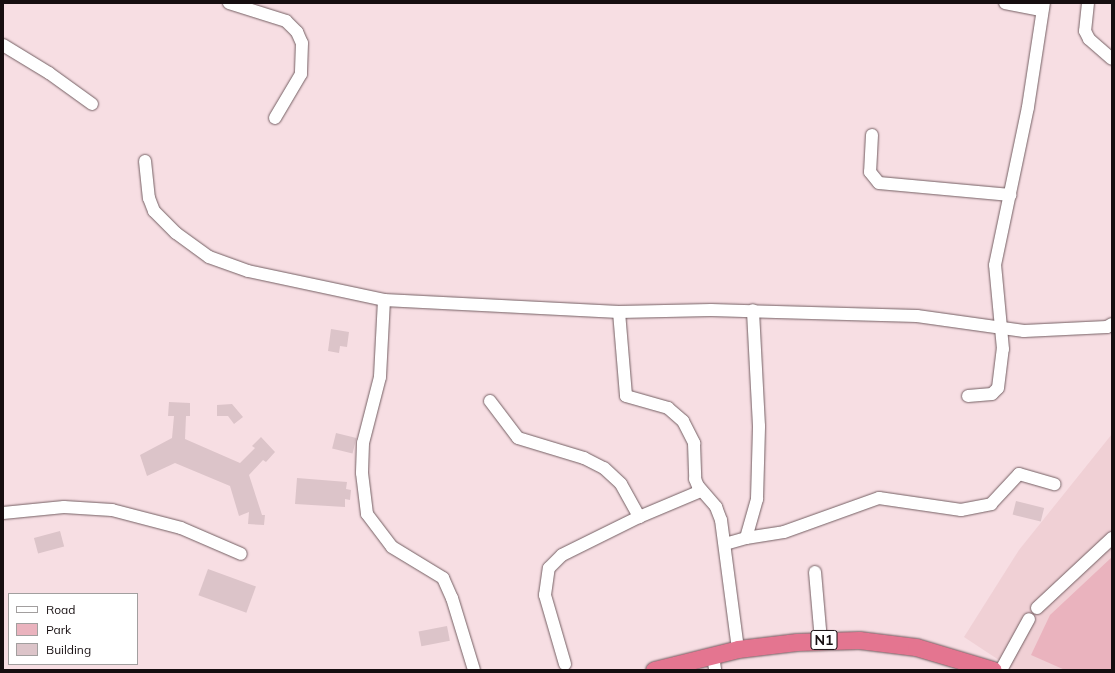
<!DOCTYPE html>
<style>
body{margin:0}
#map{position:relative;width:1115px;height:673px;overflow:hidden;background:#f7dee3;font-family:Mulish,sans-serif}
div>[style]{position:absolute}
.built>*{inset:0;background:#f0d0d5}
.green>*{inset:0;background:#eab3be}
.building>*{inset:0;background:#dcc4c9;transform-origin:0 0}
.roads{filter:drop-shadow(0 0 1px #745f63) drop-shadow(0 0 1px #745f63)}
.minor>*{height:12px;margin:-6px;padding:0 6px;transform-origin:6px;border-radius:6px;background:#fff}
.highway>*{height:17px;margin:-8.5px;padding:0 8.5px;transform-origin:8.5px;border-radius:8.5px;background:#e47590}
span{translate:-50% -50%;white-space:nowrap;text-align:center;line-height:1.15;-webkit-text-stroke:4px #fff;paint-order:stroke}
.shield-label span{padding:1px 3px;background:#fff;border:1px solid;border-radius:3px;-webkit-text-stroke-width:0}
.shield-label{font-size:14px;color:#160e10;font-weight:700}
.frame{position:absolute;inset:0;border:4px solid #160e10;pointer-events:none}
.legend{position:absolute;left:8px;top:593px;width:130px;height:72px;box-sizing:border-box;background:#fff;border:1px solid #a29f9f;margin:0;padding:5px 7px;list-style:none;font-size:12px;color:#160e10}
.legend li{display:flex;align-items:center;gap:8px;height:20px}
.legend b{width:20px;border:1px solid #a29f9f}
</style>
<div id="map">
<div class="built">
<i style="clip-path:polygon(1112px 434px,1112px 670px,1014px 670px,964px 637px,1019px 550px)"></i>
</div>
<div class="green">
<i style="clip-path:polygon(1112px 557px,1112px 670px,1065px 670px,1031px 655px,1050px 615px)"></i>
</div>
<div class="building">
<i style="clip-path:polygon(331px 329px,349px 332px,347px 347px,340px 346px,339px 353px,328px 351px)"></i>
<i style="clip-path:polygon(169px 402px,190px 403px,190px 416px,186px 416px,185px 439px,240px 463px,255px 448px,252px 446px,261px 437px,275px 452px,266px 462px,263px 460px,249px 475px,262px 515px,265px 515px,264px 525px,248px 524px,249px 512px,239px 516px,230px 486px,175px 463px,147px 476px,140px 455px,172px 438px,174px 416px,168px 416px)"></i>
<i style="clip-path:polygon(232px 404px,243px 417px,234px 424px,228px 416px,217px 416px,217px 405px)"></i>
<i style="left:336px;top:433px;width:21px;height:16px;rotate:14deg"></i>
<i style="clip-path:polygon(297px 478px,347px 482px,346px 489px,351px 490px,350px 500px,345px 499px,345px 507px,295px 504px)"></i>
<i style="left:1016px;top:501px;width:29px;height:14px;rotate:14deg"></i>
<i style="left:60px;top:531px;width:16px;height:27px;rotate:75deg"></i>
<i style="left:208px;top:569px;width:51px;height:28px;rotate:20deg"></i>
<i style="left:447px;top:626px;width:15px;height:29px;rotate:79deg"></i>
</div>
<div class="roads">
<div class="minor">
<i style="left:229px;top:3px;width:60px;rotate:17.5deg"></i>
<i style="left:286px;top:21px;width:16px;rotate:45deg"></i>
<i style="left:297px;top:32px;width:12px;rotate:66deg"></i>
<i style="left:302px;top:43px;width:31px;rotate:92deg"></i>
<i style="left:301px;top:74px;width:51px;rotate:120.6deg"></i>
<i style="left:1005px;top:3px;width:38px;rotate:11deg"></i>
<i style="left:1088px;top:3px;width:28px;rotate:96deg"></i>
<i style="left:1085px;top:31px;width:9px;rotate:63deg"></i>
<i style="left:1089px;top:39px;width:30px;rotate:41deg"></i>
<i style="left:3px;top:45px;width:54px;rotate:31.3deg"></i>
<i style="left:49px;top:73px;width:53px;rotate:35.8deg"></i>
<i style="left:872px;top:135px;width:37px;rotate:93deg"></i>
<i style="left:870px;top:172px;width:14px;rotate:51deg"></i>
<i style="left:879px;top:183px;width:132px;rotate:5.2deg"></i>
<i style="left:145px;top:161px;width:37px;rotate:84deg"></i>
<i style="left:149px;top:198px;width:14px;rotate:69deg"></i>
<i style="left:154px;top:211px;width:31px;rotate:45deg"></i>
<i style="left:176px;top:233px;width:41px;rotate:36deg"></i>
<i style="left:209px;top:257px;width:41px;rotate:19.7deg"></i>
<i style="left:248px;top:271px;width:139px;rotate:12deg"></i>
<i style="left:384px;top:300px;width:235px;rotate:2.9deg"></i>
<i style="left:619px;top:312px;width:92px;rotate:-1.2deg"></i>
<i style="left:711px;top:310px;width:206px;rotate:1.7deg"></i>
<i style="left:917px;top:316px;width:108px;rotate:8deg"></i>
<i style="left:1024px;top:331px;width:83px;rotate:-2.8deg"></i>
<i style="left:1107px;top:327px;width:6px;rotate:-31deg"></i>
<i style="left:384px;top:300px;width:77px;rotate:93deg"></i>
<i style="left:380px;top:377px;width:68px;rotate:104.4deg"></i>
<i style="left:363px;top:443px;width:30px;rotate:92deg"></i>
<i style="left:362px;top:473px;width:41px;rotate:83deg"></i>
<i style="left:367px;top:514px;width:41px;rotate:52.9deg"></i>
<i style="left:392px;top:547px;width:60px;rotate:31.3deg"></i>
<i style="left:443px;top:578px;width:22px;rotate:66deg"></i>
<i style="left:452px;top:598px;width:75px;rotate:73deg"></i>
<i style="left:619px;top:312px;width:84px;rotate:85.2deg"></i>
<i style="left:626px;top:396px;width:44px;rotate:15.9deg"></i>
<i style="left:668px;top:408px;width:20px;rotate:41deg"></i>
<i style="left:683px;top:421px;width:25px;rotate:63deg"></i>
<i style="left:694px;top:443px;width:36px;rotate:88deg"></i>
<i style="left:695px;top:479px;width:8px;rotate:67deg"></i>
<i style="left:698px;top:486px;width:28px;rotate:49deg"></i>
<i style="left:716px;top:507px;width:14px;rotate:69deg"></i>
<i style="left:721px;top:520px;width:130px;rotate:82.5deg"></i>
<i style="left:968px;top:396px;width:24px;rotate:-5deg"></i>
<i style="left:992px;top:394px;width:8px;rotate:-45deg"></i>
<i style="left:998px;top:388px;width:39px;rotate:-83deg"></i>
<i style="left:1003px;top:349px;width:84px;rotate:-95.4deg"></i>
<i style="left:995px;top:265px;width:161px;rotate:-78.2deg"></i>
<i style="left:1028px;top:107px;width:105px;rotate:-81.3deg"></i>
<i style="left:490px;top:401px;width:46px;rotate:52.9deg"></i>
<i style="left:518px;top:438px;width:69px;rotate:16.9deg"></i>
<i style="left:584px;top:458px;width:22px;rotate:27deg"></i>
<i style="left:604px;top:468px;width:23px;rotate:43deg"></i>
<i style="left:621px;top:484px;width:38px;rotate:61deg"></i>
<i style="left:3px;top:513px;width:61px;rotate:-5.6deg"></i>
<i style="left:64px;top:507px;width:48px;rotate:3.6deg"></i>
<i style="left:112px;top:510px;width:71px;rotate:14.6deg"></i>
<i style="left:181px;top:528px;width:65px;rotate:23.4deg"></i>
<i style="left:746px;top:538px;width:41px;rotate:-74.2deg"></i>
<i style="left:757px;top:499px;width:73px;rotate:-88.4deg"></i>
<i style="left:759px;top:426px;width:116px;rotate:-93deg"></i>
<i style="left:725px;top:544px;width:22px;rotate:-16deg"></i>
<i style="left:746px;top:538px;width:38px;rotate:-9deg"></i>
<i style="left:784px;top:532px;width:101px;rotate:-19.7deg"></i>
<i style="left:879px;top:498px;width:83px;rotate:8.3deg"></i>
<i style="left:961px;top:510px;width:31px;rotate:-11deg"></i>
<i style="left:991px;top:504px;width:41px;rotate:-47deg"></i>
<i style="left:1019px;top:474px;width:37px;rotate:16deg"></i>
<i style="left:815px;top:572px;width:68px;rotate:85deg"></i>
<i style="left:1037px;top:608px;width:103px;rotate:-43deg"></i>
<i style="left:713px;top:655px;width:15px;rotate:82deg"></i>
<i style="left:565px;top:664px;width:72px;rotate:-106.2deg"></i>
<i style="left:545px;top:595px;width:27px;rotate:-82deg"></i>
<i style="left:549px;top:568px;width:18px;rotate:-45deg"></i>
<i style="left:562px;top:555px;width:86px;rotate:-26.3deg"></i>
<i style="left:639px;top:517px;width:67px;rotate:-22.8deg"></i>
<i style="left:1001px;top:670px;width:58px;rotate:-61.2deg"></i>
</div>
<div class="highway">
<i style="left:654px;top:670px;width:87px;rotate:-14deg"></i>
<i style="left:738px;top:649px;width:59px;rotate:-6.8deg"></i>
<i style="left:797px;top:642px;width:62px;rotate:-1.8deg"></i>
<i style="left:859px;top:640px;width:57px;rotate:7deg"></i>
<i style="left:916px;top:647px;width:80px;rotate:16.6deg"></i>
</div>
</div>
<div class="shield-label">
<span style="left:824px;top:640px">N1</span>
</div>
<div class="frame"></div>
<ul class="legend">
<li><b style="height:5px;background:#fff"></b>Road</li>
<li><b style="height:11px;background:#eab3be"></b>Park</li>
<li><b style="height:11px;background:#dcc4c9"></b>Building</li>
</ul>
</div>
